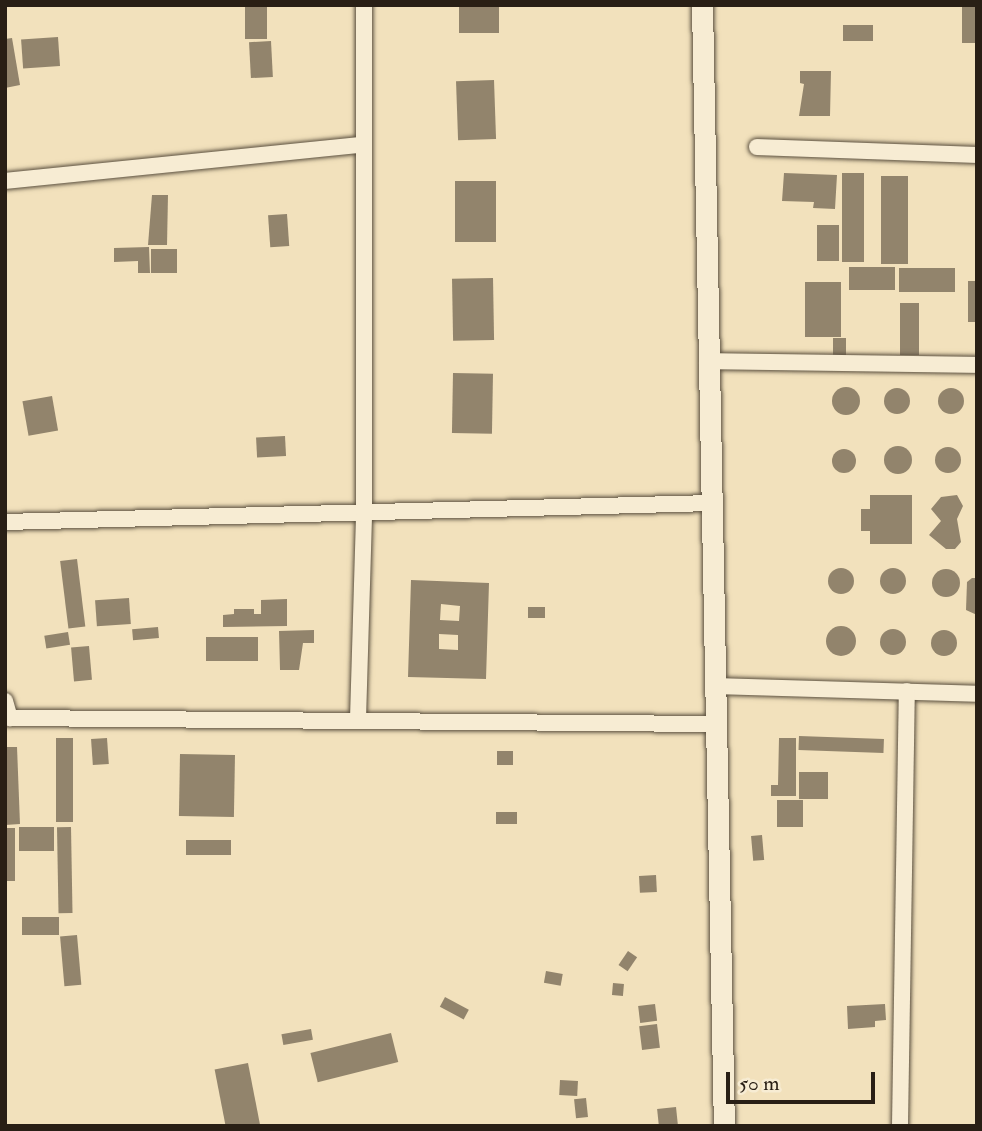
<!DOCTYPE html>
<style>
body{margin:0}
#map{position:relative;width:982px;height:1131px;overflow:hidden;background:#f2e1bc;font-family:"IM FELL Double Pica",serif}
div>[style]{position:absolute}
.building>*{inset:0;background:#92846c;transform-origin:0 0}
.round{border-radius:50%}
.roads{filter:drop-shadow(0 0 2px #5b503f) drop-shadow(0 0 2px #5b503f)}
.minor>*{height:16px;margin:-8px;padding:0 8px;transform-origin:8px;border-radius:8px;background:#f7ecd3}
.secondary>*{height:21px;margin:-10.5px;padding:0 10.5px;transform-origin:10.5px;border-radius:10.5px;background:#f7ecd3}
span{translate:-50% -50%;white-space:nowrap;text-align:center;line-height:1.15;-webkit-text-stroke:5px #f7ecd3;paint-order:stroke}
.frame{position:absolute;inset:0;border:7px solid #291f15;pointer-events:none}
.scale{position:absolute;left:726px;top:1072px;width:149px;height:32px;box-sizing:border-box;border:4px solid #291f15;border-top:0;padding-left:9px;font-size:21px;line-height:24px;white-space:nowrap;color:#291f15;-webkit-text-stroke:5px #f7ecd3;paint-order:stroke}
</style>
<div id="map">
<div class="building">
<i style="left:245px;top:5px;width:22px;height:34px"></i>
<i style="left:459px;top:5px;width:40px;height:28px"></i>
<i style="left:962px;top:5px;width:15px;height:38px"></i>
<i style="left:873px;top:25px;width:16px;height:30px;rotate:90deg"></i>
<i style="left:58px;top:37px;width:29px;height:37px;rotate:86deg"></i>
<i style="clip-path:polygon(12px 38px,20px 85px,5px 88px,5px 39px)"></i>
<i style="left:271px;top:41px;width:36px;height:22px;rotate:87deg"></i>
<i style="clip-path:polygon(800px 71px,831px 71px,830px 116px,799px 116px,804px 84px,800px 83px)"></i>
<i style="left:494px;top:80px;width:59px;height:38px;rotate:88deg"></i>
<i style="clip-path:polygon(784px 173px,837px 175px,835px 209px,813px 208px,814px 202px,782px 201px)"></i>
<i style="left:864px;top:173px;width:89px;height:22px;rotate:90deg"></i>
<i style="left:881px;top:176px;width:27px;height:88px"></i>
<i style="left:455px;top:181px;width:41px;height:61px"></i>
<i style="clip-path:polygon(152px 195px,168px 195px,167px 245px,148px 245px)"></i>
<i style="left:287px;top:214px;width:32px;height:19px;rotate:86deg"></i>
<i style="left:817px;top:225px;width:22px;height:36px"></i>
<i style="clip-path:polygon(149px 247px,150px 273px,138px 273px,138px 261px,114px 262px,114px 248px)"></i>
<i style="left:177px;top:249px;width:24px;height:26px;rotate:90deg"></i>
<i style="left:849px;top:267px;width:46px;height:23px"></i>
<i style="left:899px;top:268px;width:56px;height:24px"></i>
<i style="left:493px;top:278px;width:62px;height:41px;rotate:89deg"></i>
<i style="left:968px;top:281px;width:9px;height:41px"></i>
<i style="left:805px;top:282px;width:36px;height:55px"></i>
<i style="left:900px;top:303px;width:19px;height:52px"></i>
<i style="left:846px;top:338px;width:17px;height:13px;rotate:90deg"></i>
<i style="left:453px;top:373px;width:40px;height:60px;rotate:1deg"></i>
<i class="round" style="left:832px;top:387px;width:28px;height:28px"></i>
<i class="round" style="left:884px;top:388px;width:26px;height:26px"></i>
<i class="round" style="left:938px;top:388px;width:26px;height:26px"></i>
<i style="left:52px;top:396px;width:35px;height:30px;rotate:80deg"></i>
<i style="left:285px;top:436px;width:20px;height:29px;rotate:87deg"></i>
<i class="round" style="left:884px;top:446px;width:28px;height:28px"></i>
<i class="round" style="left:935px;top:447px;width:26px;height:26px"></i>
<i class="round" style="left:832px;top:449px;width:24px;height:24px"></i>
<i style="clip-path:polygon(870px 495px,912px 495px,912px 544px,870px 544px,870px 531px,861px 531px,861px 509px,870px 509px)"></i>
<i style="clip-path:polygon(957px 495px,963px 506px,957px 519px,961px 542px,955px 549px,946px 549px,929px 535px,941px 521px,931px 509px,941px 497px)"></i>
<i style="left:77px;top:559px;width:68px;height:17px;rotate:83deg"></i>
<i class="round" style="left:828px;top:568px;width:26px;height:26px"></i>
<i class="round" style="left:880px;top:568px;width:26px;height:26px"></i>
<i class="round" style="left:932px;top:569px;width:28px;height:28px"></i>
<i style="clip-path:polygon(972px 578px,977px 578px,977px 615px,966px 610px,967px 582px)"></i>
<i style="clip-path:polygon(evenodd,411px 580px,489px 583px,486px 679px,408px 677px,411px 580px,441px 604px,460px 606px,459px 621px,440px 620px,441px 604px,411px 580px,439px 634px,458px 635px,458px 650px,439px 649px,439px 634px)"></i>
<i style="left:129px;top:598px;width:26px;height:34px;rotate:86deg"></i>
<i style="clip-path:polygon(287px 599px,287px 626px,223px 627px,223px 615px,234px 614px,234px 609px,254px 609px,254px 614px,261px 614px,261px 600px)"></i>
<i style="left:528px;top:607px;width:17px;height:11px"></i>
<i class="round" style="left:826px;top:626px;width:30px;height:30px"></i>
<i style="left:158px;top:627px;width:11px;height:26px;rotate:85deg"></i>
<i class="round" style="left:880px;top:629px;width:26px;height:26px"></i>
<i class="round" style="left:931px;top:630px;width:26px;height:26px"></i>
<i style="clip-path:polygon(314px 630px,314px 643px,303px 643px,299px 670px,280px 670px,279px 631px)"></i>
<i style="left:68px;top:632px;width:13px;height:24px;rotate:81deg"></i>
<i style="left:258px;top:637px;width:24px;height:52px;rotate:90deg"></i>
<i style="left:89px;top:646px;width:34px;height:18px;rotate:85deg"></i>
<i style="left:799px;top:736px;width:85px;height:14px;rotate:2deg"></i>
<i style="left:56px;top:738px;width:17px;height:84px"></i>
<i style="left:107px;top:738px;width:26px;height:16px;rotate:86deg"></i>
<i style="clip-path:polygon(779px 738px,796px 738px,796px 796px,771px 796px,771px 785px,778px 785px)"></i>
<i style="clip-path:polygon(5px 747px,17px 747px,20px 824px,5px 825px)"></i>
<i style="left:497px;top:751px;width:16px;height:14px"></i>
<i style="left:180px;top:754px;width:55px;height:62px;rotate:1deg"></i>
<i style="left:799px;top:772px;width:29px;height:27px"></i>
<i style="left:777px;top:800px;width:26px;height:27px"></i>
<i style="left:496px;top:812px;width:21px;height:12px"></i>
<i style="left:54px;top:827px;width:24px;height:35px;rotate:90deg"></i>
<i style="left:71px;top:827px;width:86px;height:14px;rotate:89deg"></i>
<i style="left:5px;top:828px;width:10px;height:53px"></i>
<i style="left:762px;top:835px;width:25px;height:11px;rotate:85deg"></i>
<i style="left:186px;top:840px;width:45px;height:15px"></i>
<i style="left:656px;top:875px;width:17px;height:17px;rotate:87deg"></i>
<i style="left:22px;top:917px;width:37px;height:18px"></i>
<i style="left:77px;top:935px;width:50px;height:17px;rotate:85deg"></i>
<i style="left:628px;top:951px;width:11px;height:17px;rotate:34deg"></i>
<i style="left:546px;top:971px;width:17px;height:12px;rotate:10deg"></i>
<i style="left:613px;top:983px;width:11px;height:12px;rotate:5deg"></i>
<i style="left:445px;top:997px;width:27px;height:11px;rotate:28deg"></i>
<i style="left:655px;top:1004px;width:17px;height:17px;rotate:83deg"></i>
<i style="clip-path:polygon(885px 1004px,886px 1020px,875px 1021px,875px 1027px,848px 1029px,847px 1006px)"></i>
<i style="left:657px;top:1024px;width:24px;height:18px;rotate:83deg"></i>
<i style="left:311px;top:1029px;width:11px;height:30px;rotate:80deg"></i>
<i style="left:391px;top:1033px;width:30px;height:83px;rotate:76deg"></i>
<i style="left:248px;top:1063px;width:64px;height:34px;rotate:79deg"></i>
<i style="left:560px;top:1080px;width:18px;height:15px;rotate:3deg"></i>
<i style="left:586px;top:1098px;width:19px;height:12px;rotate:84deg"></i>
<i style="left:676px;top:1107px;width:19px;height:19px;rotate:84deg"></i>
</div>
<div class="roads">
<div class="minor">
<i style="left:757px;top:147px;width:220px;rotate:2.1deg"></i>
<i style="left:5px;top:181px;width:359px;rotate:-5.8deg"></i>
<i style="left:707px;top:361px;width:270px;rotate:0.8deg"></i>
<i style="left:5px;top:522px;width:705px;rotate:-1.54deg"></i>
<i style="left:714px;top:686px;width:263px;rotate:1.7deg"></i>
<i style="left:5px;top:701px;width:18px;rotate:74deg"></i>
<i style="left:10px;top:718px;width:705px;rotate:0.49deg"></i>
<i style="left:358px;top:719px;width:205px;rotate:-88.3deg"></i>
<i style="left:364px;top:514px;width:509px;rotate:-90deg"></i>
<i style="left:900px;top:1126px;width:435px;rotate:-89.1deg"></i>
</div>
<div class="secondary">
<i style="left:702px;top:5px;width:1121px;rotate:88.88deg"></i>
</div>
</div>
<div class="frame"></div>
<div class="scale">50 m</div>
</div>
